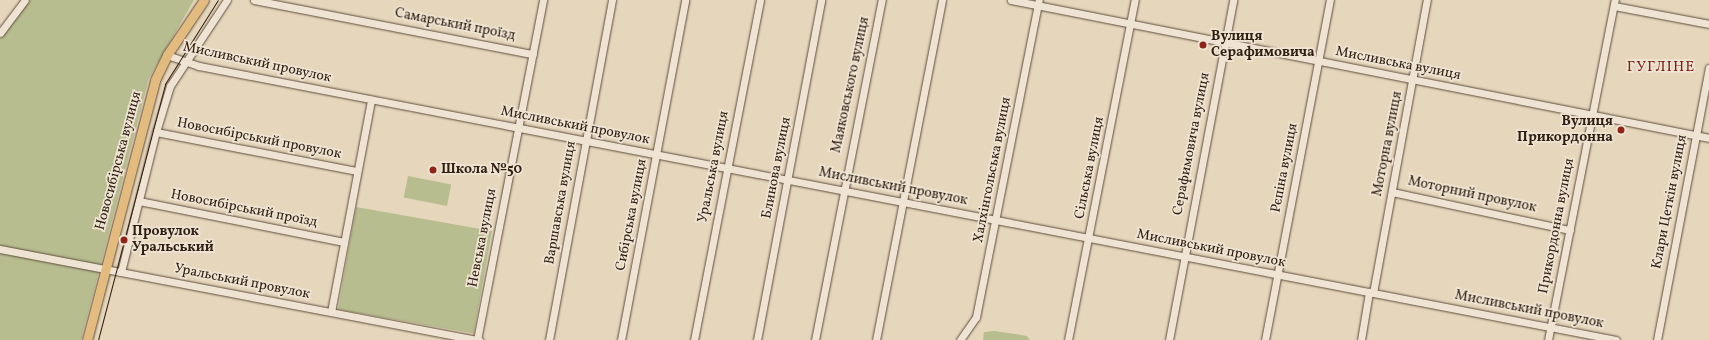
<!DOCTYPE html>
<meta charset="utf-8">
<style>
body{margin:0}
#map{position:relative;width:1709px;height:340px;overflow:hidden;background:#e6d6bc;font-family:Vollkorn,serif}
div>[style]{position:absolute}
.green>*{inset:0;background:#b7bd8f;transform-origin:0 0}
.roads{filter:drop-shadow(0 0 1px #5e4d3c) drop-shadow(0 0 1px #5e4d3c)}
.minor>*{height:7px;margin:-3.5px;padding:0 3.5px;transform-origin:3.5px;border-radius:3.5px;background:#efe4d3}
.major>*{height:9px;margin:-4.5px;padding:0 4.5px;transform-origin:4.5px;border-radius:4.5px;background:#e3bb7e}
.tram>*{height:1px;margin:-0.5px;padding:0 0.5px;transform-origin:0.5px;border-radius:0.5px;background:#301f12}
.dots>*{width:11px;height:11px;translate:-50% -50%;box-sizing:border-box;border:2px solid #efe4d3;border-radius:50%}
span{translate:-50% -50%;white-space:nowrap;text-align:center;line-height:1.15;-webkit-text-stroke:3.5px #efe4d3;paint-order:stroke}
.street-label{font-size:14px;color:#301f12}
.poi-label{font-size:14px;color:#301f12;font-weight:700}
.left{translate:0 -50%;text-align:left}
.right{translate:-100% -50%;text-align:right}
.neighbourhood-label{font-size:15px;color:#7a1f14;letter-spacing:1px}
</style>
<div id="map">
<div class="green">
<i style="clip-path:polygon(25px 0,194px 0,149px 78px,81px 340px,0 340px,0 33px)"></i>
<i style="left:408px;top:176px;width:44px;height:22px;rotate:11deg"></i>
<i style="left:356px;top:207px;width:138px;height:104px;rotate:10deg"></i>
<i style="clip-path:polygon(995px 331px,1027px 336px,1030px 340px,983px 340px,984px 332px)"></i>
</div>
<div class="roads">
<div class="minor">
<i style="left:254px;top:0;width:284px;rotate:11deg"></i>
<i style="left:1011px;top:0;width:712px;rotate:11.18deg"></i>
<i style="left:1614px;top:6px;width:97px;rotate:10.7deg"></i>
<i style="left:0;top:33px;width:41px;rotate:-52.9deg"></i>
<i style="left:167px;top:55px;width:34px;rotate:19deg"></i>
<i style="left:199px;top:66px;width:1443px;rotate:10.94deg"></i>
<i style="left:156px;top:132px;width:205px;rotate:11deg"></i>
<i style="left:1392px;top:192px;width:182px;rotate:12.1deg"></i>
<i style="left:139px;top:201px;width:209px;rotate:11.3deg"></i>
<i style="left:0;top:249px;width:488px;rotate:10.8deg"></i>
<i style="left:121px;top:272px;width:144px;rotate:-76deg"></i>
<i style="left:156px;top:132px;width:48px;rotate:-73.1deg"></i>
<i style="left:170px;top:86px;width:103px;rotate:-56.5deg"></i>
<i style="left:1373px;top:293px;width:298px;rotate:-79.6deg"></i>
<i style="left:331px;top:312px;width:216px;rotate:-79.3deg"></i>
<i style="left:477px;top:340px;width:346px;rotate:-79deg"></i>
<i style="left:549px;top:340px;width:346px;rotate:-79.5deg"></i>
<i style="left:621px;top:340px;width:346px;rotate:-79.3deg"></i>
<i style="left:694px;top:340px;width:346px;rotate:-79deg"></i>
<i style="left:757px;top:340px;width:346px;rotate:-79.3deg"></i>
<i style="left:815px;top:340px;width:347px;rotate:-78.9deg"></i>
<i style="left:876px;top:340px;width:346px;rotate:-79deg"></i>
<i style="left:960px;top:340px;width:28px;rotate:-55deg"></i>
<i style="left:976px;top:317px;width:323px;rotate:-78.8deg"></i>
<i style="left:1068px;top:340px;width:347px;rotate:-78.9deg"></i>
<i style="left:1169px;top:340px;width:346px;rotate:-79.3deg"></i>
<i style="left:1265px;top:340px;width:346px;rotate:-79.2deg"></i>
<i style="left:1361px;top:340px;width:49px;rotate:-80.5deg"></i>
<i style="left:1548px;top:340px;width:347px;rotate:-78.9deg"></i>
<i style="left:1657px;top:340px;width:277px;rotate:-79.2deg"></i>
</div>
<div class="major">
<i style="left:87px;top:340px;width:269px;rotate:-75.3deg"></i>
<i style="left:155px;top:80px;width:28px;rotate:-64deg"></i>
<i style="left:167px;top:55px;width:66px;rotate:-56.1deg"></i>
</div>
</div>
<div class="tram">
<i style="left:98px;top:340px;width:265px;rotate:-75.3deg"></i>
<i style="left:165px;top:84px;width:99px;rotate:-57.8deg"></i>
</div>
<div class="dots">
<i style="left:1203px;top:45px;background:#8f2418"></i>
<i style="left:1621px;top:130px;background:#8f2418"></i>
<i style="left:433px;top:170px;background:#8f2418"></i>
<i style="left:124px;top:240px;background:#8f2418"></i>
</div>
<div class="street-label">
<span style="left:455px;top:25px;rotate:11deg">Самарський проїзд</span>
<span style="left:257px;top:63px;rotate:12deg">Мисливський провулок</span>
<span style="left:1398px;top:64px;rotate:11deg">Мисливська вулиця</span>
<span style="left:851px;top:85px;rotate:-78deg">Маяковського вулиця</span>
<span style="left:575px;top:126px;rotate:11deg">Мисливський провулок</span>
<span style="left:259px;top:139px;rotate:11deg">Новосибірський провулок</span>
<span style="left:1192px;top:144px;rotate:-79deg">Серафимовича вулиця</span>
<span style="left:1388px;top:144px;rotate:-79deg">Моторна вулиця</span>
<span style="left:119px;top:161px;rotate:-75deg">Новосибірська вулиця</span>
<span style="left:714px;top:167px;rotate:-79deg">Уральська вулиця</span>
<span style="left:777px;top:168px;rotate:-79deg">Блинова вулиця</span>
<span style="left:1090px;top:168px;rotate:-79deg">Сільська вулиця</span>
<span style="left:1285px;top:168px;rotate:-79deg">Рєпіна вулиця</span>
<span style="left:993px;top:170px;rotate:-79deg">Халхінгольська вулиця</span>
<span style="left:893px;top:187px;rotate:11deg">Мисливський провулок</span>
<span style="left:1472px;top:195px;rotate:12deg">Моторний провулок</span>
<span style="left:1670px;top:202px;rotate:-79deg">Клари Цеткін вулиця</span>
<span style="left:561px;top:203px;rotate:-80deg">Варшавська вулиця</span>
<span style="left:244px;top:209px;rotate:11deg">Новосибірський проїзд</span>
<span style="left:632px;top:215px;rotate:-79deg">Сибірська вулиця</span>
<span style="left:1557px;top:226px;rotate:-79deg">Прикордонна вулиця</span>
<span style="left:483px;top:238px;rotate:-79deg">Невська вулиця</span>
<span style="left:1211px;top:249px;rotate:11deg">Мисливський провулок</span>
<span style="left:242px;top:282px;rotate:11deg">Уральський провулок</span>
<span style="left:1529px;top:310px;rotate:11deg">Мисливський провулок</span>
</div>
<div class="poi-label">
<span class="left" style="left:1211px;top:45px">Вулиця<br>Серафимовича</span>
<span class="right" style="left:1613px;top:130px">Вулиця<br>Прикордонна</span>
<span class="left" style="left:441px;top:170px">Школа №50</span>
<span class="left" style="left:132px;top:240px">Провулок<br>Уральський</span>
</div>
<div class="neighbourhood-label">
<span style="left:1661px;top:68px">ГУГЛІНЕ</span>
</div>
</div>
